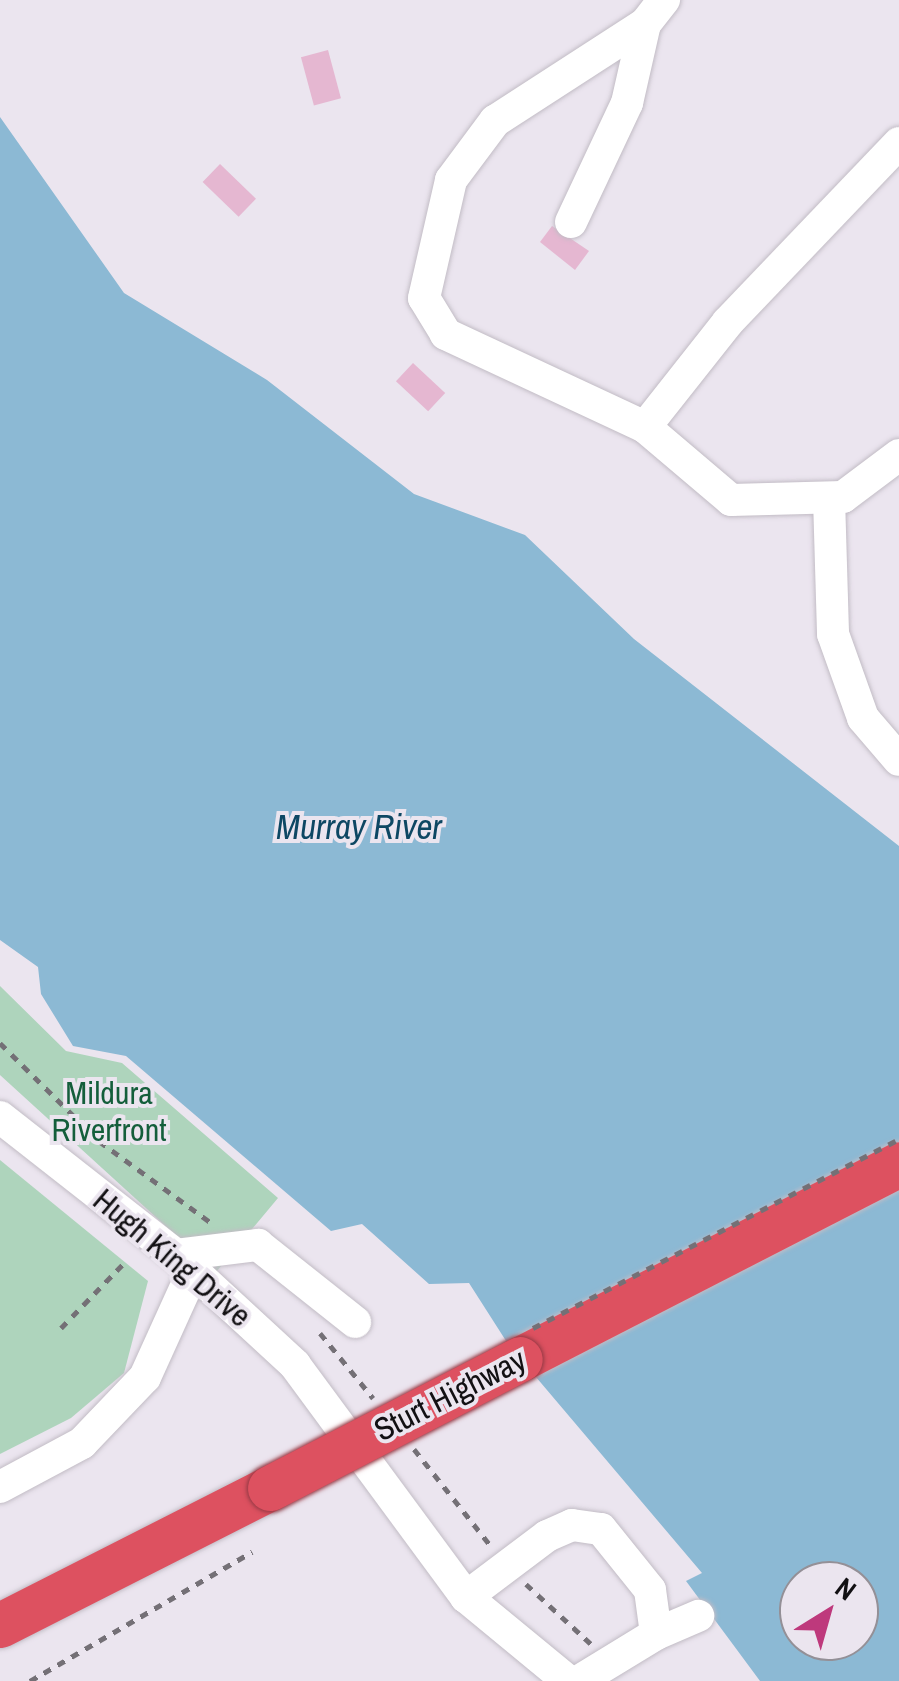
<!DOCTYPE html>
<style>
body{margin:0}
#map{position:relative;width:899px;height:1681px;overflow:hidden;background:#ebe5ef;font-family:"Archivo Narrow",sans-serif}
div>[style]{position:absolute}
.green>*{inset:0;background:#aed4bc}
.water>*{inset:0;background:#8cb9d4}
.building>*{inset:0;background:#e5b7d1;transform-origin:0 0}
.path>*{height:5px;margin-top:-2.5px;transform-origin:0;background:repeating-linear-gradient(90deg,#747076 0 8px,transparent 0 16px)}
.roads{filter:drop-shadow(0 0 2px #c2bcc5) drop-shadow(0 0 2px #c2bcc5)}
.minor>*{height:32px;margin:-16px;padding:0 16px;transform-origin:16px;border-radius:16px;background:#fff}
.highway>*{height:45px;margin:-22.5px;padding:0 22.5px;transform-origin:22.5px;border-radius:22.5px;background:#dd5160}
.path-bridge>*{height:5px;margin-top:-2.5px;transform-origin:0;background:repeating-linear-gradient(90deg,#747076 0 8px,transparent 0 16px)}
.bridges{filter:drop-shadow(0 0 2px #963a45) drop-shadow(0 0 2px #963a45)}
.highway-bridge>*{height:45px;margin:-22.5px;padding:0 22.5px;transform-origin:22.5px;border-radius:22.5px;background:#dd5160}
span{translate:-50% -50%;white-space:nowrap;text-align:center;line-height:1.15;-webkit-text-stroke:8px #ebe5ef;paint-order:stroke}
.park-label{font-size:32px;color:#145e3b}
.street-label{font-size:32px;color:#121013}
.water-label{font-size:35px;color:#0d4763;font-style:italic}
.north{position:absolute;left:779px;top:1561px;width:100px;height:100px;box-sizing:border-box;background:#ebe5ef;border:2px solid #949097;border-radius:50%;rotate:37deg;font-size:28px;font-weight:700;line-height:40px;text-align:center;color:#121013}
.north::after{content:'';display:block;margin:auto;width:35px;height:45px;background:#be397c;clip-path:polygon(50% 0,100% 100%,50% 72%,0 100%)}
</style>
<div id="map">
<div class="green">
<i style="clip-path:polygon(0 986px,66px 1051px,122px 1063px,278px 1198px,216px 1272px,0 1075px)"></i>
<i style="clip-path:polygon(0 1160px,148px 1281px,124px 1373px,71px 1418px,0 1454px)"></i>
</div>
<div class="water">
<i style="clip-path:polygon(evenodd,0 117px,124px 293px,267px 380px,414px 494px,525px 535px,634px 639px,899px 846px,899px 1681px,760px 1681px,686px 1581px,702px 1573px,508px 1344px,469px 1283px,429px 1284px,362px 1224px,331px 1231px,126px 1056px,73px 1046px,41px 994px,38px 967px,0 940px,0 117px,799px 1581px,859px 1581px,859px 1641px,799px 1641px,799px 1581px)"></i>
</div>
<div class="building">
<i style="left:328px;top:50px;width:50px;height:28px;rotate:75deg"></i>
<i style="left:220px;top:164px;width:50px;height:25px;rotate:44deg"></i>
<i style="clip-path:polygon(552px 226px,589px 251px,575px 270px,540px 242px)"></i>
<i style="left:413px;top:363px;width:44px;height:25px;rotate:43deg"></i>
</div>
<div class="path">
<i style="left:0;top:1043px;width:139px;rotate:44.7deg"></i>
<i style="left:99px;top:1141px;width:137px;rotate:36.1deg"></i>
<i style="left:61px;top:1328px;width:92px;rotate:-45.9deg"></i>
<i style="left:320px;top:1333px;width:84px;rotate:50.8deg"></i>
<i style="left:414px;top:1449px;width:124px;rotate:51.6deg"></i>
<i style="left:526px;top:1584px;width:88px;rotate:42.7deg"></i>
<i style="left:30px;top:1681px;width:257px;rotate:-30.2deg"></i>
</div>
<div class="roads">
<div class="minor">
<i style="left:899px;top:143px;width:248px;rotate:133.7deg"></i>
<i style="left:728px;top:322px;width:134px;rotate:128.3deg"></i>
<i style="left:645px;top:427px;width:113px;rotate:40.3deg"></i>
<i style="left:731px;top:500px;width:112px;rotate:-1.5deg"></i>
<i style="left:843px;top:497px;width:70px;rotate:-36.9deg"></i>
<i style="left:571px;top:222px;width:132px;rotate:-64.8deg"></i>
<i style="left:627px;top:103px;width:81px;rotate:-77.2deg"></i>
<i style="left:645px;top:427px;width:220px;rotate:-155deg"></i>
<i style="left:446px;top:334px;width:42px;rotate:-121.4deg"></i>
<i style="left:424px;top:298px;width:121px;rotate:-77.1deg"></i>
<i style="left:451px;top:180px;width:74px;rotate:-53.3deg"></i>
<i style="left:495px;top:121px;width:179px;rotate:-32.9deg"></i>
<i style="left:645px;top:24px;width:31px;rotate:-52deg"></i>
<i style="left:829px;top:498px;width:136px;rotate:88.3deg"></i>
<i style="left:833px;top:634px;width:89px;rotate:70.3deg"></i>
<i style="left:863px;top:718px;width:55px;rotate:49.4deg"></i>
<i style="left:0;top:1117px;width:224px;rotate:38.1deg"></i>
<i style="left:176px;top:1255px;width:162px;rotate:42.7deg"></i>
<i style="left:295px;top:1365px;width:288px;rotate:53.6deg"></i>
<i style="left:466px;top:1597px;width:132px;rotate:39.5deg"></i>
<i style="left:176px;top:1255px;width:83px;rotate:-7deg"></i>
<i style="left:258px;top:1245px;width:124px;rotate:38.4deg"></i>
<i style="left:0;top:1487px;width:93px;rotate:-28.2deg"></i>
<i style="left:82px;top:1443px;width:91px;rotate:-46.3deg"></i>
<i style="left:145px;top:1377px;width:116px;rotate:-65.6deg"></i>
<i style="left:466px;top:1597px;width:101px;rotate:-37deg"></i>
<i style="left:547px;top:1536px;width:27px;rotate:-24deg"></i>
<i style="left:572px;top:1525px;width:29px;rotate:8deg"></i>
<i style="left:601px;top:1529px;width:78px;rotate:51.2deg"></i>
<i style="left:650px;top:1590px;width:44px;rotate:82.2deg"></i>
<i style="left:656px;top:1634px;width:90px;rotate:148.6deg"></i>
<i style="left:656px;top:1634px;width:46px;rotate:-23.2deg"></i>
</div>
<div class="highway">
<i style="left:520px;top:1359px;width:426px;rotate:-27.2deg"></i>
<i style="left:0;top:1625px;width:303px;rotate:-26.9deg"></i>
</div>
</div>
<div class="path-bridge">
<i style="left:533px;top:1328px;width:412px;rotate:-27.3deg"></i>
</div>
<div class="bridges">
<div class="highway-bridge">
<i style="left:270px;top:1488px;width:281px;rotate:-27.3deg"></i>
</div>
</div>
<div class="park-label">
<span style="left:109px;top:1112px">Mildura<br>Riverfront</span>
</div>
<div class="street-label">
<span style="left:172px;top:1258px;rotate:40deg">Hugh King Drive</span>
<span style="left:450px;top:1395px;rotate:-27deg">Sturt Highway</span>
</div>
<div class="water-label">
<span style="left:359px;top:827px">Murray River</span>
</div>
<div class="north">N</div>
</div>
